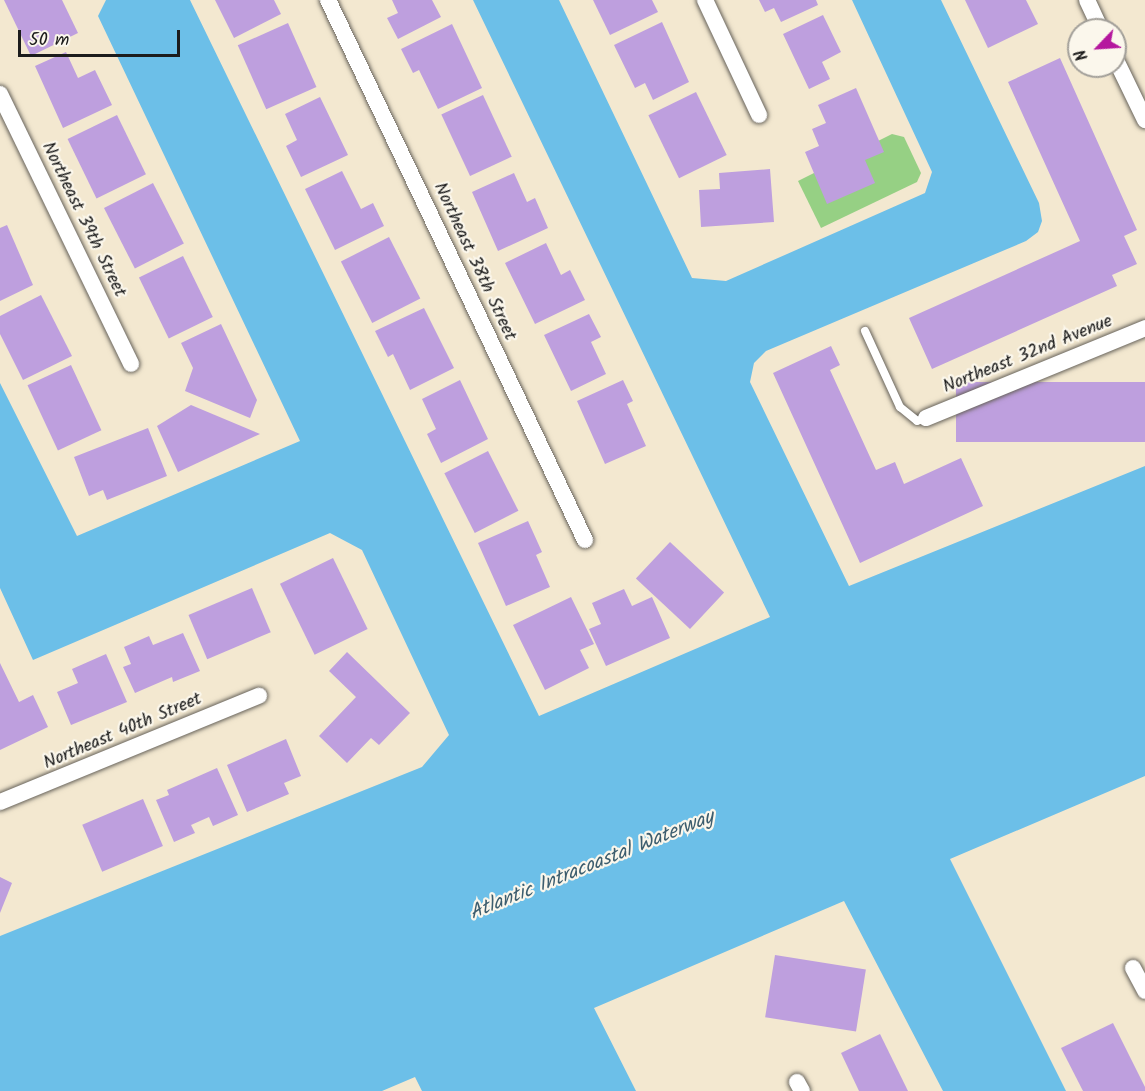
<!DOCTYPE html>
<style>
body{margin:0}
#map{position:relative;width:1145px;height:1091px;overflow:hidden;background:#f3e8d0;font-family:Kalam,sans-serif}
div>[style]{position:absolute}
.green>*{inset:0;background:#96d084}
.water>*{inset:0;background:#6cbfe8}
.building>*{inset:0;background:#be9fde;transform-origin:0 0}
.roads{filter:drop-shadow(0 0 2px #67635b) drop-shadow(0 0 2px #67635b)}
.lane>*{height:8px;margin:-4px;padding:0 4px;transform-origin:4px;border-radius:4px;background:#fff}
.street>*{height:16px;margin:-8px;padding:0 8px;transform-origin:8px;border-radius:8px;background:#fff}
span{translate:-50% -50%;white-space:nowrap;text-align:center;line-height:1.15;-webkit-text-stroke:4.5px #fbf7ec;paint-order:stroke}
.street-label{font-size:18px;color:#1c1c1c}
.water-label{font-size:20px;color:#3c5d6e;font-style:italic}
.north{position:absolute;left:1067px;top:18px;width:60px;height:60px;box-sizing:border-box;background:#fbf7ec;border:2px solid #a29f99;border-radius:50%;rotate:245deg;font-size:16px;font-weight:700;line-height:24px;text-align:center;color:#1c1c1c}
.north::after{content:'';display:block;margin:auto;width:21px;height:27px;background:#b5179e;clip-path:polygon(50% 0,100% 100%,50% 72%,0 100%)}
.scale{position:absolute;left:18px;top:30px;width:162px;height:27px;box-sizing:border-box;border:3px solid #1c1c1c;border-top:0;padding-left:8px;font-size:18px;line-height:21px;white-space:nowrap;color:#1c1c1c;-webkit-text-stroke:4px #fbf7ec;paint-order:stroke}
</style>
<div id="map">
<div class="green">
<i style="clip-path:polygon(892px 134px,904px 137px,921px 173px,917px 182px,821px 228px,798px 181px)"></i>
</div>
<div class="water">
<i style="clip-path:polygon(106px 0,190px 0,539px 716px,770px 617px,473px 0,559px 0,692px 278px,726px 281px,925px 193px,932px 172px,852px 0,941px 0,1039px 203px,1042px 221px,1038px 232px,1026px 241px,766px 351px,754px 363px,750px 382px,849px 586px,1145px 466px,1145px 776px,950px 859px,1066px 1091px,943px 1091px,844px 901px,594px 1008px,636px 1091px,422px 1091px,415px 1077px,382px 1091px,0 1091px,0 936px,422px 767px,449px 735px,362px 550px,330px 533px,33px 660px,0 588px,0 383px,77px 536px,300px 441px,98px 16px)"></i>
</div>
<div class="building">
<i style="clip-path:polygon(4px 0,62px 0,78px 33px,31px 56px)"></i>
<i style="clip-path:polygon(215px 0,274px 0,281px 14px,234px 38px)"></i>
<i style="clip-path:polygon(392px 0,432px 0,441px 17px,398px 39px,387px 18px,398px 13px)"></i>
<i style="clip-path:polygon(593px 0,652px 0,658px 12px,610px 35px)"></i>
<i style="clip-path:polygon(759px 0,816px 0,818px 5px,781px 22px,774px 8px,765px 12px)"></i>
<i style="clip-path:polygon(965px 0,1026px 0,1038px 24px,988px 48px)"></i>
<i style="clip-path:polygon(823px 15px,841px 52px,822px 62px,830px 79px,809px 89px,783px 34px)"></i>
<i style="clip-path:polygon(662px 22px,689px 82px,653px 100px,645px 83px,635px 88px,614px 45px)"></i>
<i style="left:288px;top:23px;width:70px;height:55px;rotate:66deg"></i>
<i style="clip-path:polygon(452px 24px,482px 88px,438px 109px,419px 70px,413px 73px,401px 49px)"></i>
<i style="clip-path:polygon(66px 52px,78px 78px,95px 70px,112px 105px,63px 128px,35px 66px)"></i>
<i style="clip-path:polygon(1060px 58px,1137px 230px,1124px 236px,1137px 264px,1112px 275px,1117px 286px,932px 369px,909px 318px,1080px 241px,1008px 82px)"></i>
<i style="clip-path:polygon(856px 88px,884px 152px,865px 160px,875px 183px,827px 204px,805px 152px,819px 146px,812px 129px,826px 123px,818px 105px)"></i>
<i style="left:696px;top:92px;width:70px;height:53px;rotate:64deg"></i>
<i style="left:483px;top:95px;width:68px;height:46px;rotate:65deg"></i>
<i style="clip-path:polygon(320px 97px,348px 155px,301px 177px,286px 146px,297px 140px,285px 114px)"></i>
<i style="left:117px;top:115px;width:66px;height:55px;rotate:64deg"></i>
<i style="clip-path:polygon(770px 169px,774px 222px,701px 227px,699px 190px,720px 189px,719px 173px)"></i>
<i style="clip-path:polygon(342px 171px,361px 209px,373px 203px,384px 226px,335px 250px,305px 189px)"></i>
<i style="clip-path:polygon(514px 173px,527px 202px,535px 198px,548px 228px,498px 251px,472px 192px)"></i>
<i style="left:153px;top:183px;width:68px;height:55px;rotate:63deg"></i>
<i style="clip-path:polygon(7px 225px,33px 285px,0 301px,0 228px)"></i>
<i style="left:389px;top:237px;width:69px;height:54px;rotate:63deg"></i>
<i style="clip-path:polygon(546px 243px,561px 275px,570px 270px,585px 300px,535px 324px,505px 263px)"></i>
<i style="left:183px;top:256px;width:68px;height:49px;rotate:64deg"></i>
<i style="clip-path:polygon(41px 295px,72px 356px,23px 380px,0 334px,0 316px)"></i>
<i style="clip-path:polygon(424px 308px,454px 368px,410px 390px,393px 354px,388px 357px,375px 331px)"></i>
<i style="clip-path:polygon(589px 314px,601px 337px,591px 342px,606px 374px,571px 391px,544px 335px)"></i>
<i style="clip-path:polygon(221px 324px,257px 400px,250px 418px,185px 391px,193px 368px,181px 343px)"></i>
<i style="clip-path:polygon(831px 346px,840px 365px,830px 370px,876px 470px,895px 462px,904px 484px,961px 458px,983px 506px,860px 563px,773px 373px)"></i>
<i style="left:71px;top:365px;width:72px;height:48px;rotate:65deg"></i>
<i style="clip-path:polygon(460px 380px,488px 439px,441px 463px,427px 434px,436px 429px,422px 399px)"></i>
<i style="clip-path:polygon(623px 380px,633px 401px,627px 404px,646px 446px,605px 464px,577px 401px)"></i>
<i style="left:1145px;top:382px;width:60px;height:189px;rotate:90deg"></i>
<i style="clip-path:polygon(191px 405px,260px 434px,178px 472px,157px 426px)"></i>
<i style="clip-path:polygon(148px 428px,167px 476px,107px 500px,103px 490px,89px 496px,74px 457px)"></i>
<i style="left:488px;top:451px;width:67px;height:49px;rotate:63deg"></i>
<i style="clip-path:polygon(528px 521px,542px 552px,536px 555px,550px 587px,506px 606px,478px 543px)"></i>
<i style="left:670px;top:542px;width:74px;height:50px;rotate:43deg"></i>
<i style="left:333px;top:558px;width:79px;height:59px;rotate:64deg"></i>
<i style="left:252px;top:588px;width:48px;height:69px;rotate:67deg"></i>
<i style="clip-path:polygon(624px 589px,632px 606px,652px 597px,670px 638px,606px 666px,589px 629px,601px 624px,592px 603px)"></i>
<i style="clip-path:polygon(571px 597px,594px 644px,580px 650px,589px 668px,545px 690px,513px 625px)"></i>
<i style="clip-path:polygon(183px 633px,200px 671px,173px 682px,172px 677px,135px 693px,123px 667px,131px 664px,124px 647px,149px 636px,153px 645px)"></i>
<i style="clip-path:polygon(347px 652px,410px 713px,379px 745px,371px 738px,347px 763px,319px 736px,356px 697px,329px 671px)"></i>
<i style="clip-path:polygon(106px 654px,127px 702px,71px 725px,57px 692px,78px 683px,72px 669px)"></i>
<i style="clip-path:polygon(0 663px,19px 702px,33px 695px,48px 727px,0 750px)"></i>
<i style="clip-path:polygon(286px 739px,301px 776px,284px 783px,289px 794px,247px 812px,227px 765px)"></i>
<i style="clip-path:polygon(217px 768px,238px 815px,213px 826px,209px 817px,191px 825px,195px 833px,174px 842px,156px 800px,169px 795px,167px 790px)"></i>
<i style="left:143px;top:799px;width:51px;height:66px;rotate:67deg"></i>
<i style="clip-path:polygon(0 877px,12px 883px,0 913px)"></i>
<i style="left:775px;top:955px;width:92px;height:63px;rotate:9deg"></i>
<i style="clip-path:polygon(1113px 1023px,1145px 1087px,1145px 1091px,1083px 1091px,1061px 1048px)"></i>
<i style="clip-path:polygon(880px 1034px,908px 1091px,859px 1091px,841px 1053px)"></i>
</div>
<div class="roads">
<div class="lane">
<i style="left:865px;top:331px;width:84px;rotate:65.3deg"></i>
<i style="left:900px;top:407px;width:22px;rotate:39deg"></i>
<i style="left:917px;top:421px;width:9px;rotate:-18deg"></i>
</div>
<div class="street">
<i style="left:328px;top:0;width:598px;rotate:64.55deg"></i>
<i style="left:705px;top:0;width:127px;rotate:64.8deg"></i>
<i style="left:1087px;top:0;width:33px;rotate:65deg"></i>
<i style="left:1115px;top:58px;width:69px;rotate:64.2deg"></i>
<i style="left:0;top:94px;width:300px;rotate:64.1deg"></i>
<i style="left:926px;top:418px;width:237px;rotate:-22.3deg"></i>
<i style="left:0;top:802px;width:280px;rotate:-22.3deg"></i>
<i style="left:1133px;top:968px;width:26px;rotate:62deg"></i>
<i style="left:797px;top:1082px;width:10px;rotate:61deg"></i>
</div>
</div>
<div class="street-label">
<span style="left:83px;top:220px;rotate:64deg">Northeast 39th Street</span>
<span style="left:474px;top:262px;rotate:65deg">Northeast 38th Street</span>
<span style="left:1028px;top:355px;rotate:-22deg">Northeast 32nd Avenue</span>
<span style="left:123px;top:732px;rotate:-23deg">Northeast 40th Street</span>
</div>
<div class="water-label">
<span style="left:592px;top:866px;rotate:-22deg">Atlantic Intracoastal Waterway</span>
</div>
<div class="north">N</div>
<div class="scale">50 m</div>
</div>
